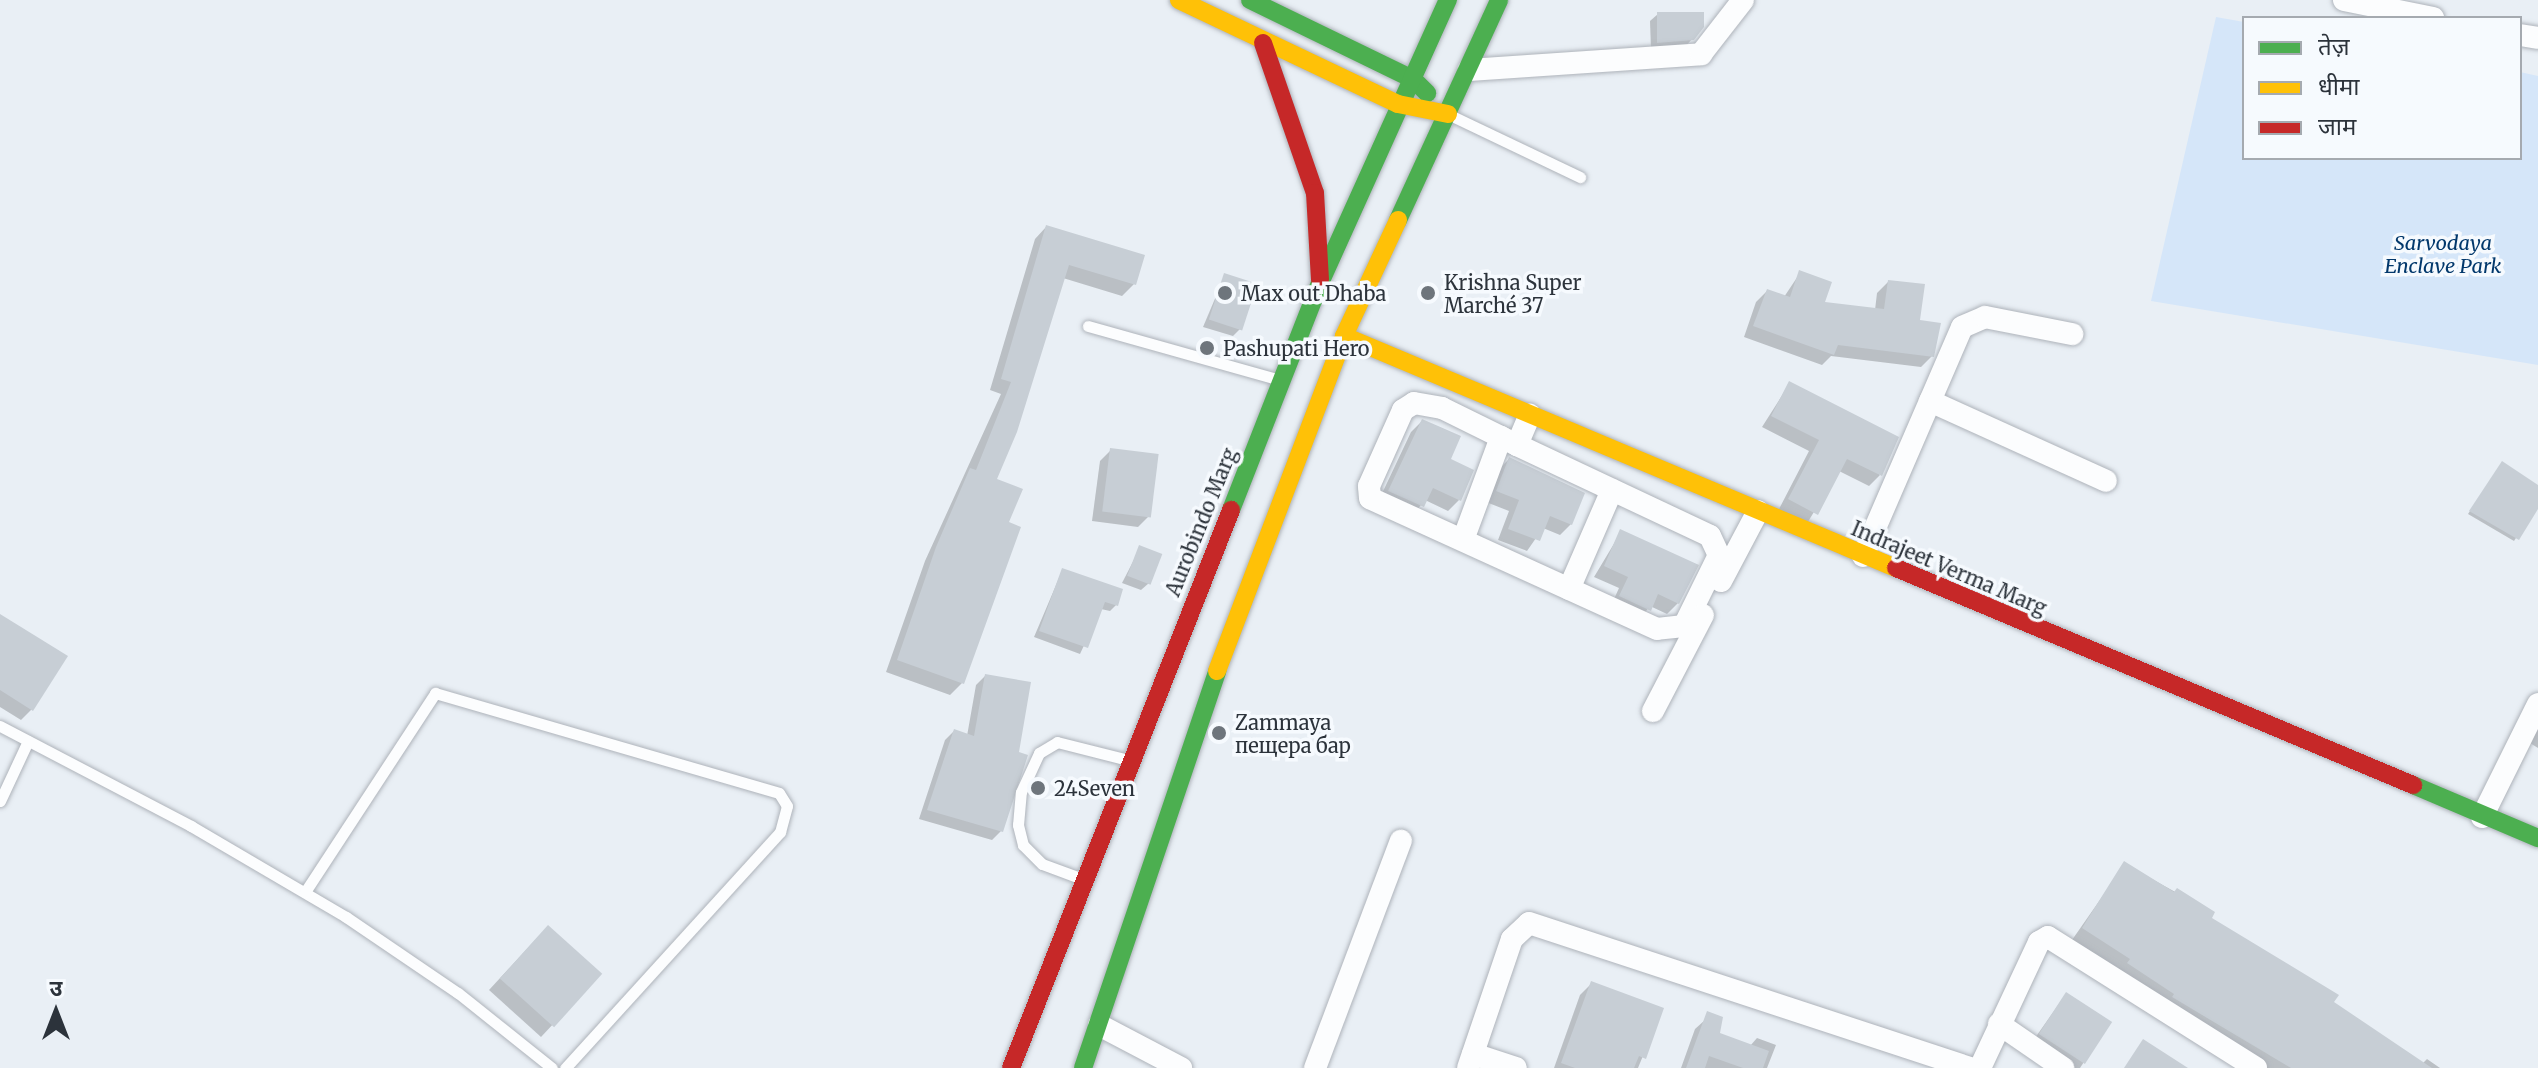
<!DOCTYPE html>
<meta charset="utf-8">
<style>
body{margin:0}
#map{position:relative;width:2538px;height:1068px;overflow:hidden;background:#e9eff5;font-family:Merriweather,"Noto Sans Devanagari",serif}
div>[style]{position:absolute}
.green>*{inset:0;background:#d5e6f9}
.shadow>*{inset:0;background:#0003}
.building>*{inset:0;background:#c7ced5;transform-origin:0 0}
.roads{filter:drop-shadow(0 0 2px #aeb3ba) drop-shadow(0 0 2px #aeb3ba)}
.lane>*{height:11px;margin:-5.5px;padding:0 5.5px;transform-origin:5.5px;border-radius:5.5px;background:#fcfdfe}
.street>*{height:22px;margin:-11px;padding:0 11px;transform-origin:11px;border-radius:11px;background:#fcfdfe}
.fast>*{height:18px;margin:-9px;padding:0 9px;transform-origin:9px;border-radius:9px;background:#4caf50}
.slow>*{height:18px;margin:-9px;padding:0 9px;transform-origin:9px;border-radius:9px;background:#ffc107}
.jam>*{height:18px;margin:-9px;padding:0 9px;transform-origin:9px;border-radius:9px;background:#c62828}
.dots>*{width:22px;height:22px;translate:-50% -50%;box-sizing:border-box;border:4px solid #f6fafe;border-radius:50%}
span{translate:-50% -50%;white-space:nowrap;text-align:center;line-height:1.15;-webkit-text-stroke:7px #f6fafe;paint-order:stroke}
.park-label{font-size:20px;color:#02386c;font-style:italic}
.poi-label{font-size:20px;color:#2c333b}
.left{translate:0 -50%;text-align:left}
.street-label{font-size:20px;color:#2c333b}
.legend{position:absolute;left:2242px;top:16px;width:280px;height:144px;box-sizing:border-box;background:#f6fafe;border:2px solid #a5aab0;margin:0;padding:10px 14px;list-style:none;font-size:24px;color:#2c333b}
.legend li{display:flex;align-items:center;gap:16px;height:40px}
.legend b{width:40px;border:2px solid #a5aab0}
.north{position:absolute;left:16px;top:972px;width:80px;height:80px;-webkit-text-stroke:6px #f6fafe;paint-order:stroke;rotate:0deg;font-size:22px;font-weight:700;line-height:32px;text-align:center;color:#2c333b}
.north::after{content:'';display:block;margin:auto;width:28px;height:36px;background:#2c333b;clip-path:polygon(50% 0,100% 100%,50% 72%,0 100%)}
</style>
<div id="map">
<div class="green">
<i style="clip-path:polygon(2216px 17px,2244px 22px,2244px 158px,2520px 158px,2520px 72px,2538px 76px,2538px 365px,2151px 301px)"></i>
</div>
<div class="shadow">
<i style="clip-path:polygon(1658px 14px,1692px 39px,1685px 47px,1651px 49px,1650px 21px)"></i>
<i style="clip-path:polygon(1046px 227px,1134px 284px,1122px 296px,1063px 278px,994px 480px,1006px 523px,962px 683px,950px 695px,886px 672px,925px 561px,1001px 394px,990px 390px,1035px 239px)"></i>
<i style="clip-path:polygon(1800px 273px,1822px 303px,1875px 310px,1877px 293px,1888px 282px,1918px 322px,1932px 356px,1921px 367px,1831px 356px,1822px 365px,1744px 337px,1756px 302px,1767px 291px,1784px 297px)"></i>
<i style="clip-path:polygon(1225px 275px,1240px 329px,1233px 336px,1203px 327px)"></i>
<i style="clip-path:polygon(1790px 383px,1880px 475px,1869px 486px,1839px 471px,1806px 525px,1778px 511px,1809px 451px,1762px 427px)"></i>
<i style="clip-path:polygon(1422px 421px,1459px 500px,1448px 511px,1425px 500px,1411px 517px,1378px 502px,1411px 432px)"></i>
<i style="clip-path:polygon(1111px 450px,1149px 516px,1138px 527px,1092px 521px,1100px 461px)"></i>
<i style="clip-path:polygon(1509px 459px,1571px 524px,1560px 535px,1543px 528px,1527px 551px,1498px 540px,1509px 511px,1486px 502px,1498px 470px)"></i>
<i style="clip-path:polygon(2499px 467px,2538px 487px,2538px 504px,2514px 541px,2468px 514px)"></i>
<i style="clip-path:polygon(1621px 532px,1678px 603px,1667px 614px,1650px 606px,1638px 621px,1610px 608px,1619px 588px,1594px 577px)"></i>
<i style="clip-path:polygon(1140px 548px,1149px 583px,1141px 590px,1122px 583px)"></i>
<i style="clip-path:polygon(1062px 571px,1117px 604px,1110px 611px,1101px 609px,1080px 654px,1034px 637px)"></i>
<i style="clip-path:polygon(0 616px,32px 709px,21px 720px,0 707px)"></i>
<i style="clip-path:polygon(985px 676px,1001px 831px,992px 840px,919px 819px,945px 740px,954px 731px,967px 736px,976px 685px)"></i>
<i style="clip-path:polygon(2538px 729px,2538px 748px,2530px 743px)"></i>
<i style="clip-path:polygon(2125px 864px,2213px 913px,2209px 919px,2422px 1064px,2427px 1059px,2440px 1068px,2259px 1068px,2072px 940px)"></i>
<i style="clip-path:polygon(537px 938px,599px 975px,541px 1037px,489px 990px)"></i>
<i style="clip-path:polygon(1591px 984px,1662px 1009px,1638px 1068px,1554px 1068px,1580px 995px)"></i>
<i style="clip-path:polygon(2066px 994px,2110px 1022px,2080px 1068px,2062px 1068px,2030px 1045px)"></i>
<i style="clip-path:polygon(1705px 1020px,1718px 1034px,1750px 1046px,1757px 1038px,1776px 1045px,1767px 1068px,1681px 1068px,1695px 1029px)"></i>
</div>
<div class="building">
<i style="clip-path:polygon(1657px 12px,1704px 12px,1704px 27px,1694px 40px,1657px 43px)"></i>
<i style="clip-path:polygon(1046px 225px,1145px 255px,1136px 285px,1069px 265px,1017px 432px,997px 479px,1023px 489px,1009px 522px,1021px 527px,964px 684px,897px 660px,936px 547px,970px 468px,976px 470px,1011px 382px,1001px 379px)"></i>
<i style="clip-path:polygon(1799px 270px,1832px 282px,1825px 302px,1884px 309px,1888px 280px,1925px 284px,1920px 320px,1941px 323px,1934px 357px,1838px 345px,1834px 355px,1753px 326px,1767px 289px,1790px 297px)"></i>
<i style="left:1224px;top:273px;width:35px;height:49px;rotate:18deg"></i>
<i style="clip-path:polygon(1789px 381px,1899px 437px,1882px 476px,1847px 459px,1818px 515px,1788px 499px,1819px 440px,1771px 416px)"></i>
<i style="clip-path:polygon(1422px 419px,1461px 436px,1451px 459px,1474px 470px,1461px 501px,1433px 488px,1424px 507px,1388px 491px)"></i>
<i style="left:1110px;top:448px;width:49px;height:64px;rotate:7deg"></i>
<i style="clip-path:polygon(1509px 457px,1585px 493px,1572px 525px,1550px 516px,1540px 541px,1508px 529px,1519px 500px,1496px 491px)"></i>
<i style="clip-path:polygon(2502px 461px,2538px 485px,2538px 509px,2519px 540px,2469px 511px)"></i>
<i style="clip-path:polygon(1620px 529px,1699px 565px,1679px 604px,1658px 594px,1651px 611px,1619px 596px,1628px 577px,1604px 566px)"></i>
<i style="left:1139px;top:545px;width:25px;height:33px;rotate:21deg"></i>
<i style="clip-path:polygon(1062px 568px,1123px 589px,1118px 606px,1105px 602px,1088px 648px,1039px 631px)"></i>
<i style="clip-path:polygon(0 614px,68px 656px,33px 711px,0 690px)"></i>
<i style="clip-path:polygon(985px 674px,1031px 682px,1019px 752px,1028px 755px,1003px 832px,927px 810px,954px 729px,974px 736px)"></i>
<i style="clip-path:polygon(2124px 861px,2174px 892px,2177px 888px,2215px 912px,2212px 918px,2339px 995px,2334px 1002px,2432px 1068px,2291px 1068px,2172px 997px,2174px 994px,2127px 963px,2130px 959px,2082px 928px)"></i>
<i style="left:548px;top:925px;width:73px;height:72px;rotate:42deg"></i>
<i style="clip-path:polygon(1591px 981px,1664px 1008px,1646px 1059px,1639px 1056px,1634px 1068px,1575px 1068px,1561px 1063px)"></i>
<i style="left:2066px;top:992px;width:55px;height:50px;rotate:33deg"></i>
<i style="clip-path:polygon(1707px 1011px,1723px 1017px,1720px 1033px,1769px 1051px,1763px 1068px,1743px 1068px,1709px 1056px,1705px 1068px,1686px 1068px)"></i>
<i style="clip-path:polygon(2143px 1039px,2188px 1068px,2124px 1068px)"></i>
</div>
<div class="roads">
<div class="lane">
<i style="left:1452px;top:116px;width:142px;rotate:25.5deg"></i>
<i style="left:1088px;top:326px;width:196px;rotate:15.7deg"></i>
<i style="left:0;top:726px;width:216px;rotate:27.6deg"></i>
<i style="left:191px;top:826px;width:180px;rotate:30.4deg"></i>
<i style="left:346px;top:917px;width:135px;rotate:34.2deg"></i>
<i style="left:458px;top:993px;width:120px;rotate:38.6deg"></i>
<i style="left:0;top:801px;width:66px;rotate:-65deg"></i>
<i style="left:1080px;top:878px;width:40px;rotate:-159.8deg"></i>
<i style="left:1042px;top:864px;width:27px;rotate:-135deg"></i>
<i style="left:1023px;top:845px;width:21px;rotate:-104deg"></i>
<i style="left:1018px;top:825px;width:33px;rotate:-85deg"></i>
<i style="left:1021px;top:792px;width:43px;rotate:-65.2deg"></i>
<i style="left:1039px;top:753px;width:21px;rotate:-31deg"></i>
<i style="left:1057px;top:742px;width:73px;rotate:14.2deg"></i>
<i style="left:305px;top:892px;width:238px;rotate:-56.8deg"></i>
<i style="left:435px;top:693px;width:358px;rotate:16.2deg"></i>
<i style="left:779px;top:793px;width:15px;rotate:58deg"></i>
<i style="left:787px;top:806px;width:27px;rotate:105deg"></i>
<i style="left:780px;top:832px;width:319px;rotate:132.3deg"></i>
</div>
<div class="street">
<i style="left:2344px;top:0;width:91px;rotate:11.4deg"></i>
<i style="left:2520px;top:35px;width:18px;rotate:9deg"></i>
<i style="left:1469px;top:70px;width:233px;rotate:-3.9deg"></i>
<i style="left:1701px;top:54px;width:68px;rotate:-52.1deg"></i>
<i style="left:1930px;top:401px;width:193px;rotate:24.4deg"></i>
<i style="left:1517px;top:445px;width:213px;rotate:25.2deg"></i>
<i style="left:1710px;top:536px;width:21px;rotate:65deg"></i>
<i style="left:1719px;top:555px;width:79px;rotate:116.2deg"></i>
<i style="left:1684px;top:626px;width:27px;rotate:174deg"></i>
<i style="left:1657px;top:629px;width:315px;rotate:-155.5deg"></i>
<i style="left:1370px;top:498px;width:12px;rotate:-95deg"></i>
<i style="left:1369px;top:486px;width:83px;rotate:-65.9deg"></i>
<i style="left:1403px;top:410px;width:13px;rotate:-32deg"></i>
<i style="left:1414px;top:403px;width:28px;rotate:10deg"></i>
<i style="left:1442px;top:408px;width:84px;rotate:26.3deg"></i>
<i style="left:1517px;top:445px;width:33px;rotate:-67deg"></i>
<i style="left:1463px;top:540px;width:110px;rotate:-69.7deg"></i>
<i style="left:1863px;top:556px;width:249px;rotate:-66.6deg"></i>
<i style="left:1962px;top:327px;width:25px;rotate:-23deg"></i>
<i style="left:1985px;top:317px;width:89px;rotate:11.1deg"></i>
<i style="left:1721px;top:581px;width:79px;rotate:-62.1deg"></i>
<i style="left:1569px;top:589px;width:108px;rotate:-66.5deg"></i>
<i style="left:1653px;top:711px;width:108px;rotate:-62.5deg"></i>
<i style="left:2482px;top:817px;width:126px;rotate:-63.6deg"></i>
<i style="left:1999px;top:1024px;width:78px;rotate:34.5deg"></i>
<i style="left:1099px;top:1025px;width:93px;rotate:27.7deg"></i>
<i style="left:1473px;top:1054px;width:45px;rotate:18deg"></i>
<i style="left:1315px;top:1068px;width:243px;rotate:-69.3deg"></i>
<i style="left:1468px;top:1068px;width:136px;rotate:-71.2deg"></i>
<i style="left:1512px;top:939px;width:23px;rotate:-43deg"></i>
<i style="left:1529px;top:923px;width:464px;rotate:18.2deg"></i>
<i style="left:1980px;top:1068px;width:139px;rotate:-64.9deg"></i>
<i style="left:2039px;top:942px;width:10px;rotate:-29deg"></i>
<i style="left:2048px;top:937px;width:246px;rotate:32.2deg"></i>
</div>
<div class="fast">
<i style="left:1250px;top:0;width:181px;rotate:25.9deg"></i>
<i style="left:1413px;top:79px;width:20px;rotate:45deg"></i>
<i style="left:1398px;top:220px;width:242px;rotate:-65.3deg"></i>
<i style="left:1231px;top:510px;width:244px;rotate:-68.6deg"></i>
<i style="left:1320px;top:283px;width:311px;rotate:-65.7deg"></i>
<i style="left:2413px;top:785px;width:136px;rotate:23deg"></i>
<i style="left:1083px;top:1068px;width:419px;rotate:-71.3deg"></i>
</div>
<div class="slow">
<i style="left:1179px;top:0;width:242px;rotate:25.4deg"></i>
<i style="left:1398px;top:104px;width:51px;rotate:11.3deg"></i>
<i style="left:1344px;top:336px;width:599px;rotate:22.8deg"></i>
<i style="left:1217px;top:671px;width:358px;rotate:-69.2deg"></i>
<i style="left:1344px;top:336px;width:128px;rotate:-65deg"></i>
</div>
<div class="jam">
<i style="left:1263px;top:43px;width:159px;rotate:70.9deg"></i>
<i style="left:1315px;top:193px;width:87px;rotate:86.7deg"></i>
<i style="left:1896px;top:568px;width:561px;rotate:22.77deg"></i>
<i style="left:1011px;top:1068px;width:600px;rotate:-68.48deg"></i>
</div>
</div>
<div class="dots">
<i style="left:1225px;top:293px;background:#6e757c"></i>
<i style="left:1428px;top:293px;background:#6e757c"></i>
<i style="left:1207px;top:348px;background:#6e757c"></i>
<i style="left:1219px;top:733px;background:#6e757c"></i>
<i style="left:1038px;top:788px;background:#6e757c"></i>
</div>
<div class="park-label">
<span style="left:2443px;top:254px">Sarvodaya<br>Enclave Park</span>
</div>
<div class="poi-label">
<span class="left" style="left:1444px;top:294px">Krishna Super<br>Marché 37</span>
<span class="left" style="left:1241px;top:293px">Max out Dhaba</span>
<span class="left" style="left:1223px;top:348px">Pashupati Hero</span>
<span class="left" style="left:1235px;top:734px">Zammaya<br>пещера бар</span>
<span class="left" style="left:1054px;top:788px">24Seven</span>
</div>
<div class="street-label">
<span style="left:1201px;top:522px;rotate:-68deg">Aurobindo Marg</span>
<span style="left:1949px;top:568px;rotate:23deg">Indrajeet Verma Marg</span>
</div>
<ul class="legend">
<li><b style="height:10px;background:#4caf50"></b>तेज़</li>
<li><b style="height:10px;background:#ffc107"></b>धीमा</li>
<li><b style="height:10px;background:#c62828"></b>जाम</li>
</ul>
<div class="north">उ</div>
</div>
